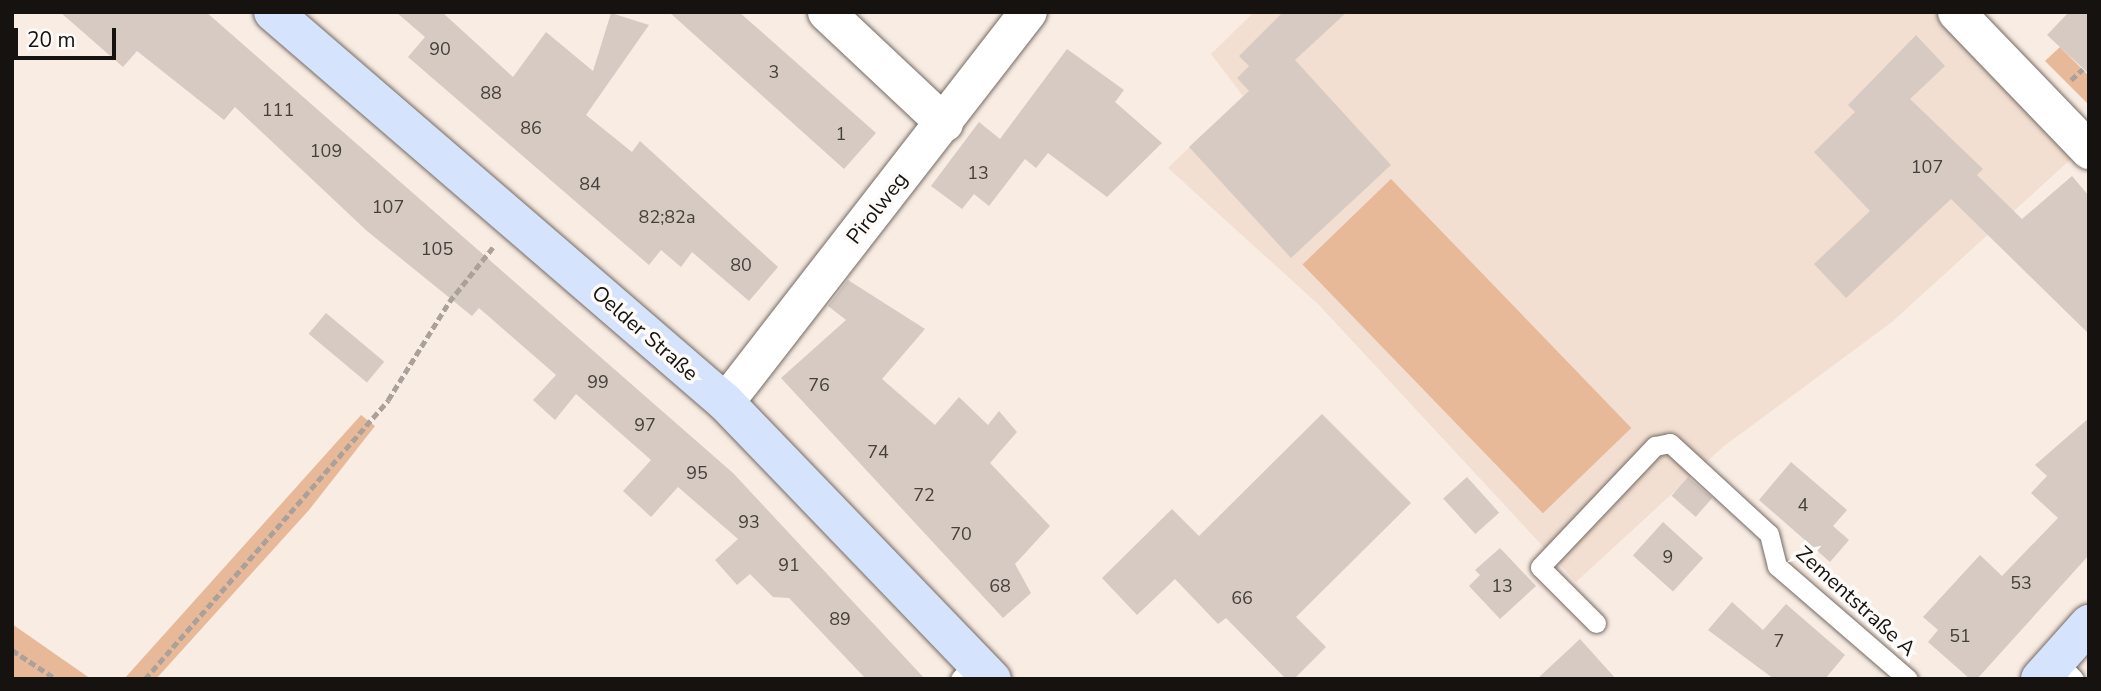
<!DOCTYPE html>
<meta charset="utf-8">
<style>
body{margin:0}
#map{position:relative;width:2101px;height:691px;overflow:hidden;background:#f8ece3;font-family:"Nunito Sans",sans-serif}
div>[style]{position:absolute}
.built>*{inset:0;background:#f2dfd2}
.green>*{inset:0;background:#e8b999;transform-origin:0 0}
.building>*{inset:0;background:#d6cac2;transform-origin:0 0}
.path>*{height:4.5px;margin-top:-2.25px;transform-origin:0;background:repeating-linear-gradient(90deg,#aaa19a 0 7px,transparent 0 10.5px)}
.roads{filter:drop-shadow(0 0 2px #756a63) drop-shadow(0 0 2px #756a63)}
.lane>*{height:19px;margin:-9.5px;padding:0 9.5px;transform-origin:9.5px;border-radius:9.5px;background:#fff}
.street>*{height:37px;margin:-18.5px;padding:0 18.5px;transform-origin:18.5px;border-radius:18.5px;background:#fff}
.secondary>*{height:38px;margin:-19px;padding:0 19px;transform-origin:19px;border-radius:19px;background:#d5e4fc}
span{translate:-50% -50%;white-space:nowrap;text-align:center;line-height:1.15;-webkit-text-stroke:7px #fdfbf9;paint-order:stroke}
.number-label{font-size:18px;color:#46403c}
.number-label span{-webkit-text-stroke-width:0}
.street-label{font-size:21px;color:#16120f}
.frame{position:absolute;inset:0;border:14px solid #16120f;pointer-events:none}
.scale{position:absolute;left:14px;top:28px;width:102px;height:32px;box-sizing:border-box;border:4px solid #16120f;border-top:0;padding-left:9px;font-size:21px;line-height:24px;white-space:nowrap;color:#16120f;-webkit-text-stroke:5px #fdfbf9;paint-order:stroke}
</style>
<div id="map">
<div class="built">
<i style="clip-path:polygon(1254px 12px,1934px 12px,2071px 159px,1892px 322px,1724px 446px,1576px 582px,1319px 305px,1168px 168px,1243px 96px,1211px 54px)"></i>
</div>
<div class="green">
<i style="clip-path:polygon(2060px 47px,2089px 76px,2089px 105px,2045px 61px)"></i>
<i style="left:1391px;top:179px;width:346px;height:123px;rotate:46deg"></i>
<i style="clip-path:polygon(361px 415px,375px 426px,309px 510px,156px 679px,124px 679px)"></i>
<i style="clip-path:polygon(12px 624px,91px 679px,12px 679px)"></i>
</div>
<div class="building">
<i style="clip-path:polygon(60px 12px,206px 12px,733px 473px,925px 679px,866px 679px,789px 598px,773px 597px,750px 574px,737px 585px,715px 560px,738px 539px,678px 487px,651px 517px,623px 491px,651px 460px,576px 394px,555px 420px,533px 400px,556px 375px,479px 308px,472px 316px,367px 231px,235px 107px,224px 120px,137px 51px,123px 67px)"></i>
<i style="clip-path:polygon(396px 12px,442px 12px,513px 77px,546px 32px,593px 71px,611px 13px,649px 25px,586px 115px,632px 152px,640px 141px,778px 267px,749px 301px,692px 252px,681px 267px,661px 250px,649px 265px,408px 57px,425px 37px)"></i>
<i style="clip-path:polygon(669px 12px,739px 12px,876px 133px,844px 169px)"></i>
<i style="clip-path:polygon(1283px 12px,1347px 12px,1295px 60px,1391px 165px,1291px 258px,1189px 147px,1249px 91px,1237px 78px,1249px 66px,1239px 56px)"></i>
<i style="clip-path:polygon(2069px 12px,2089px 12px,2089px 74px,2047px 35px)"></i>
<i style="clip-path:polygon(1916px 35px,1945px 66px,1910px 99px,1983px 169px,1977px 175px,2022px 219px,2072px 176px,2089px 196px,2089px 334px,1951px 199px,1846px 298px,1814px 264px,1870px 211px,1814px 152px,1855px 112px,1848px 105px)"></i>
<i style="clip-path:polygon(1067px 49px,1124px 90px,1115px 102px,1162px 143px,1107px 197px,1048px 153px,1036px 168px,1025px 159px,989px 206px,974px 194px,962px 209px,931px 186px,979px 122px,1000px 139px)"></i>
<i style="clip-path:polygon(848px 280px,925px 329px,882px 379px,935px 425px,959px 397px,988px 425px,999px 411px,1017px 432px,990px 463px,1050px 526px,1015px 564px,1031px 593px,1003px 618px,781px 378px,846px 320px,828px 306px)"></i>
<i style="left:326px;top:313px;width:76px;height:27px;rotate:40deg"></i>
<i style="clip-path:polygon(1322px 414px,1411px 503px,1296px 617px,1326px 647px,1294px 679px,1286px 679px,1226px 618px,1218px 624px,1175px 579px,1137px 615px,1102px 578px,1172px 509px,1199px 536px)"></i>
<i style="clip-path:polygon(2089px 418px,2089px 555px,1977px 679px,1970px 679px,1928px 642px,1938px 630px,1923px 617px,1980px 555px,2002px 576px,2058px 518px,2031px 493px,2047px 476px,2035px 465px)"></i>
<i style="clip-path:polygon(1791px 462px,1847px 510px,1833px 526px,1849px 540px,1830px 562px,1759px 500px)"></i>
<i style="left:1467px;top:477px;width:48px;height:32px;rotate:48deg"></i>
<i style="left:1688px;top:477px;width:32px;height:25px;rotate:41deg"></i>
<i style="left:1663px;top:522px;width:54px;height:45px;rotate:42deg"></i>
<i style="clip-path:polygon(1500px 548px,1536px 586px,1500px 619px,1469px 586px,1480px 575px,1475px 570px)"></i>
<i style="clip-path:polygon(1732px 602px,1763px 630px,1786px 604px,1845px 655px,1825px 679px,1774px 679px,1708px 630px)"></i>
<i style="clip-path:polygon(1580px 639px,1616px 679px,1537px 679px)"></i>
</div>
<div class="path">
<i style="left:2071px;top:80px;width:16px;rotate:-43deg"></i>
<i style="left:12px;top:650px;width:53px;rotate:33.4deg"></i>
<i style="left:145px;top:679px;width:370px;rotate:-48.9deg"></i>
<i style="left:388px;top:400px;width:115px;rotate:-58.1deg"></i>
<i style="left:449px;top:302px;width:70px;rotate:-51.3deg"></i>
</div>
<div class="roads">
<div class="lane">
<i style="left:1596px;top:623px;width:79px;rotate:-135deg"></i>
<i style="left:1540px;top:567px;width:167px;rotate:-46.5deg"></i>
<i style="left:1655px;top:446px;width:15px;rotate:-11deg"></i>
<i style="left:1670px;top:443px;width:134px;rotate:42.6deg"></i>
<i style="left:1769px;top:534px;width:33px;rotate:76deg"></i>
<i style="left:1777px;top:566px;width:173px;rotate:40.8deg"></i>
<i style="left:2056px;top:661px;width:25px;rotate:45deg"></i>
<i style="left:960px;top:679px;width:25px;rotate:-47deg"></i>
</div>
<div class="street">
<i style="left:826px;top:12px;width:162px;rotate:43.2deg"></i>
<i style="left:1956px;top:12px;width:192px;rotate:46.1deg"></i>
<i style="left:725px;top:402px;width:494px;rotate:-52.2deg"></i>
</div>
<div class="secondary">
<i style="left:273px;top:12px;width:597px;rotate:40.79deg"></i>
<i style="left:725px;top:402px;width:385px;rotate:46.1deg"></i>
<i style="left:2040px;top:679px;width:74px;rotate:-48.3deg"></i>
</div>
</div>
<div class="number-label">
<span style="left:440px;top:49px">90</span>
<span style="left:774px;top:72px">3</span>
<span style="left:491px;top:93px">88</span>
<span style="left:278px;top:110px">111</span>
<span style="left:531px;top:128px">86</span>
<span style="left:841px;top:134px">1</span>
<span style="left:326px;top:151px">109</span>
<span style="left:1927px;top:167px">107</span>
<span style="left:978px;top:173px">13</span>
<span style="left:590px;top:184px">84</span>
<span style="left:388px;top:207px">107</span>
<span style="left:667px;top:217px">82;82a</span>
<span style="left:437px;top:249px">105</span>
<span style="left:741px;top:265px">80</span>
<span style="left:598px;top:382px">99</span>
<span style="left:819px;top:385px">76</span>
<span style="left:645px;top:425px">97</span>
<span style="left:878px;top:452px">74</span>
<span style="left:697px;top:473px">95</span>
<span style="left:924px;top:495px">72</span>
<span style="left:1803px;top:505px">4</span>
<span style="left:749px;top:522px">93</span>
<span style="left:961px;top:534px">70</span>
<span style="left:1668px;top:557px">9</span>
<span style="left:789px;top:565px">91</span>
<span style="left:2021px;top:583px">53</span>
<span style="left:1000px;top:586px">68</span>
<span style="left:1502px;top:586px">13</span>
<span style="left:1242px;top:598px">66</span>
<span style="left:840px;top:619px">89</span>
<span style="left:1960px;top:636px">51</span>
<span style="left:1779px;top:641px">7</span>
</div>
<div class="street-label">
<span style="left:877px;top:208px;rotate:-52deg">Pirolweg</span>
<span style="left:645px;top:333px;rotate:41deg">Oelder Straße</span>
<span style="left:1856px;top:601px;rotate:42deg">Zementstraße A</span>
</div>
<div class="frame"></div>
<div class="scale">20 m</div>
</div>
